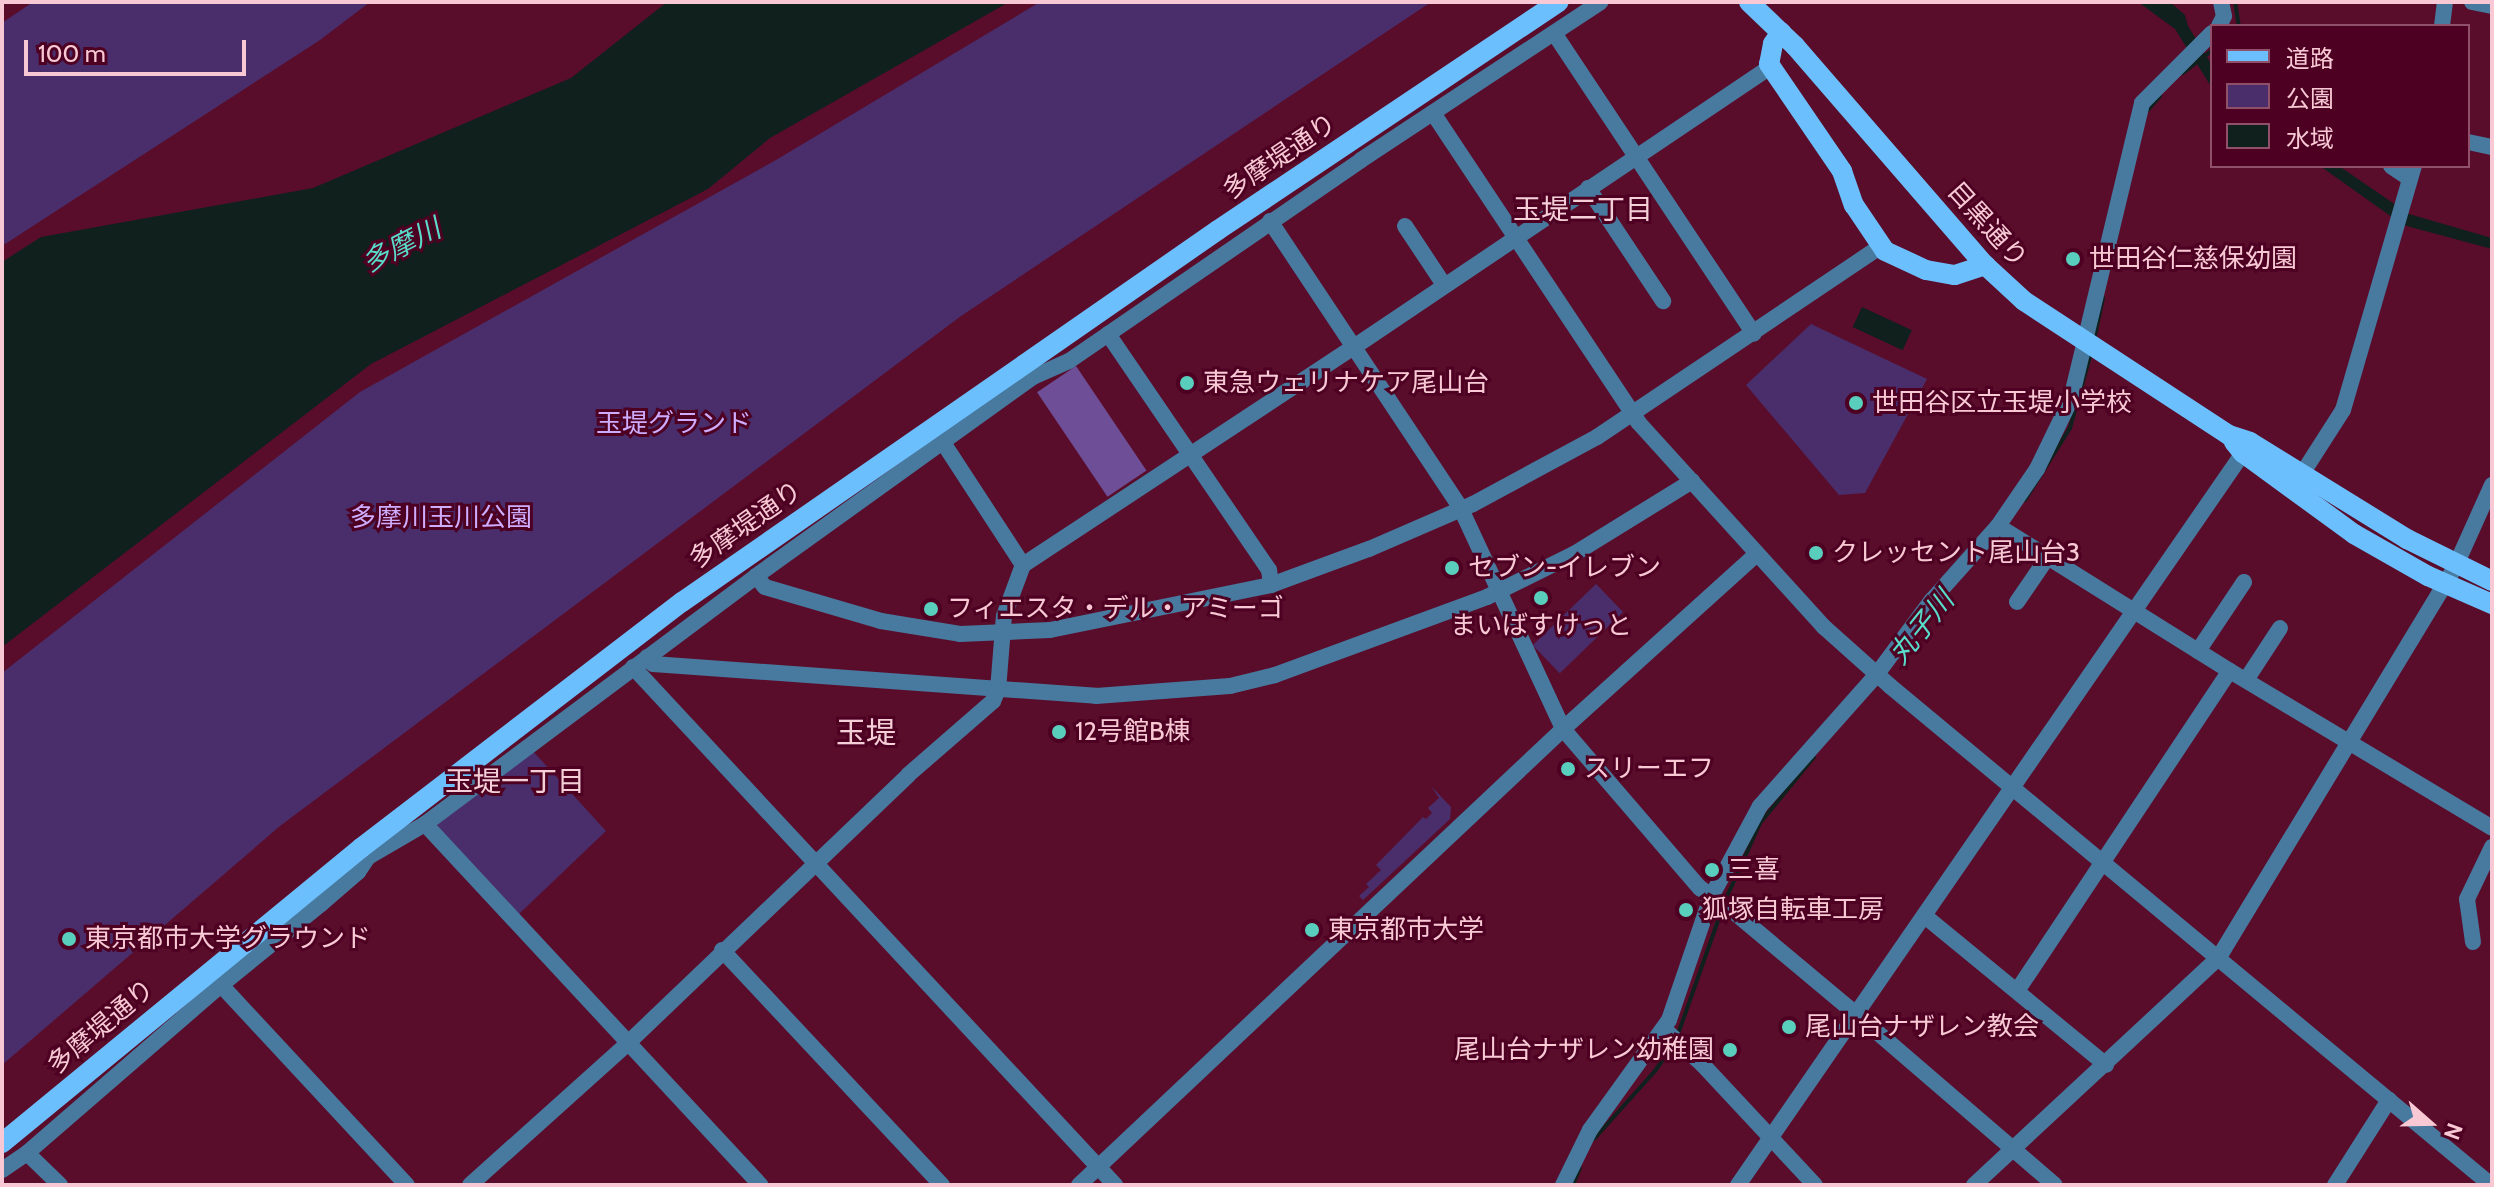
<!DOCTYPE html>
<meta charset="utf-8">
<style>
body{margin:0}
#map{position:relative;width:2494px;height:1187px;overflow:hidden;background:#590d2b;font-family:Cabin,"Noto Sans JP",sans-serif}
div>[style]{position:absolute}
.green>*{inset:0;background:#4a2e6b;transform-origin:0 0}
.forest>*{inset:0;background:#6e4e96;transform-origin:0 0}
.water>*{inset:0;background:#0f201d;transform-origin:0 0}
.stream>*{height:4px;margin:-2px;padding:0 2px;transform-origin:2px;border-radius:2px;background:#0f201d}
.minor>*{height:16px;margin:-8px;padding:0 8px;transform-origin:8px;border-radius:8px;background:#48799f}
.tertiary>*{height:16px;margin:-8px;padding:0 8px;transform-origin:8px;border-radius:8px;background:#48799f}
.primary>*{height:20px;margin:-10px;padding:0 10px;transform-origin:10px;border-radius:10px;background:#6cbffd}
.dots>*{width:22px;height:22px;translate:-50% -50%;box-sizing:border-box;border:4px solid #4d0022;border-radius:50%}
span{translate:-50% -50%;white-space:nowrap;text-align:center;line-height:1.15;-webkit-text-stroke:6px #4d0022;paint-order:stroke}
.street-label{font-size:26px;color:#f8c9d4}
.poi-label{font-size:26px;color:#f8c9d4}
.left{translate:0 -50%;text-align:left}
.right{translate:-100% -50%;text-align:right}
.park-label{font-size:26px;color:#ceacfe}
.neighbourhood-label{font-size:28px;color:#f5cfd8}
.water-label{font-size:28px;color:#59dcc9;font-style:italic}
.quarter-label{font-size:30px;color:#f5cfd8}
.frame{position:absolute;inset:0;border:4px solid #f8c9d4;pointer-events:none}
.legend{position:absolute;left:2210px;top:24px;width:260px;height:144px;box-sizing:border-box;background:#4d0022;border:2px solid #915069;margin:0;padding:10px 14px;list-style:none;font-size:24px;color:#f8c9d4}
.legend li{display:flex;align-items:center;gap:16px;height:40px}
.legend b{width:40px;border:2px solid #915069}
.north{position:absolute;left:2390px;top:1083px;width:80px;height:80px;-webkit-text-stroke:6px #4d0022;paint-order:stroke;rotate:110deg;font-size:22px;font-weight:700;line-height:32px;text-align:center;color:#f8c9d4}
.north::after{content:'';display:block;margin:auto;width:28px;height:36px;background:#f8c9d4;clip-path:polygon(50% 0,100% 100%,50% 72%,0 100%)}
.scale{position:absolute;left:24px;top:40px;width:222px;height:36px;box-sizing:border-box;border:4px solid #f8c9d4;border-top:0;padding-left:10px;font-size:24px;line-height:28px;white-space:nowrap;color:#f8c9d4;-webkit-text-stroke:6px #4d0022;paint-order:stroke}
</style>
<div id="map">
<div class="green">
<i style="clip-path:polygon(33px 2px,370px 2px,320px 40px,2px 246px,2px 23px)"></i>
<i style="clip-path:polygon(1040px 2px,1431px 2px,961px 316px,280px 826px,2px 1065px,2px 673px,360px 392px,776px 160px)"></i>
<i style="clip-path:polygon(1811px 324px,1927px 379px,1865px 493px,1839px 495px,1746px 385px)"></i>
<i style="left:1596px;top:584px;width:39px;height:88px;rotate:46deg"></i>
<i style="clip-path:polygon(530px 748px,606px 831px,519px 914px,438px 828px,438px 821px)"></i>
<i style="clip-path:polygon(1431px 786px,1451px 807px,1450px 819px,1363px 900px,1359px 896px,1369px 887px,1366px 884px,1381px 870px,1376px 865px,1423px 817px,1426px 819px,1432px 813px,1428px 808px,1439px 798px)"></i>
</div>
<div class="forest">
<i style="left:1076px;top:366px;width:126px;height:47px;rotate:56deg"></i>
</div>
<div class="water">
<i style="clip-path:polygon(667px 2px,1009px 2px,770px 138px,708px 189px,371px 364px,2px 647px,2px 262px,41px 237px,313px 188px,571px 78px)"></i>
<i style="clip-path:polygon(2138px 2px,2170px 2px,2185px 15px,2188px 26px,2212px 65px,2212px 88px,2175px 29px)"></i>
<i style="clip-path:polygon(2320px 166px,2339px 166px,2409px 214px,2492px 238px,2492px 249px,2403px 225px)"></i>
<i style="left:1862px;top:307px;width:55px;height:22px;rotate:25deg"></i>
</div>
<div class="stream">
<i style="left:2235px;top:2px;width:24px;rotate:81deg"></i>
<i style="left:2183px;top:73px;width:37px;rotate:-38deg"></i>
<i style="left:2147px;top:111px;width:20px;rotate:-49deg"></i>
<i style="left:2094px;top:340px;width:43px;rotate:-77.9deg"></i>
<i style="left:2025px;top:500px;width:85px;rotate:-58deg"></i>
<i style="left:2070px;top:428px;width:78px;rotate:-74.4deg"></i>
<i style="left:1725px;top:901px;width:85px;rotate:-65.8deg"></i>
<i style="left:1760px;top:823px;width:85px;rotate:-50.7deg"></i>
<i style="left:1677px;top:1037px;width:136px;rotate:-70.6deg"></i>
<i style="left:1594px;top:1139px;width:91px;rotate:-48.1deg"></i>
<i style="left:1655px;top:1071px;width:32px;rotate:-55deg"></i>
<i style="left:1573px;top:1185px;width:18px;rotate:-68deg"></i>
</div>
<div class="minor">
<i style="left:2472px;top:2px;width:20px;rotate:11deg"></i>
<i style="left:2219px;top:26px;width:11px;rotate:-63deg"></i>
<i style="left:2224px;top:16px;width:14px;rotate:-102deg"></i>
<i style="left:2442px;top:26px;width:24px;rotate:-83deg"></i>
<i style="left:1554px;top:33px;width:361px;rotate:56.4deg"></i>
<i style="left:1433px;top:113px;width:371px;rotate:56.4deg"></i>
<i style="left:1638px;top:422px;width:277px;rotate:47.8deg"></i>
<i style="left:1824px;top:627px;width:89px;rotate:41.8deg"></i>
<i style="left:1890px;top:686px;width:781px;rotate:39.7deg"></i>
<i style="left:2468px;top:142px;width:25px;rotate:12deg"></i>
<i style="left:1361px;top:160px;width:287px;rotate:-33.4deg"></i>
<i style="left:2391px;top:166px;width:23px;rotate:34deg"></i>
<i style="left:1588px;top:188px;width:136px;rotate:56.4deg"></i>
<i style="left:1405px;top:226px;width:71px;rotate:56.5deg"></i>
<i style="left:1108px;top:334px;width:286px;rotate:55.7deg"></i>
<i style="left:1269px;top:570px;width:15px;rotate:82deg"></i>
<i style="left:944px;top:444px;width:145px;rotate:56.9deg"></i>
<i style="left:2302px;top:474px;width:76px;rotate:-57.4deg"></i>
<i style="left:2343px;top:410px;width:254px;rotate:-73.8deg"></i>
<i style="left:1461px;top:509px;width:242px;rotate:65.1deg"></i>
<i style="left:1563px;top:729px;width:210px;rotate:49.3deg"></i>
<i style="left:1700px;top:888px;width:34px;rotate:34deg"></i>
<i style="left:1728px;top:907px;width:167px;rotate:39.9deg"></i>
<i style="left:1856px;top:1014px;width:262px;rotate:40.7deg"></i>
<i style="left:1998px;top:526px;width:274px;rotate:32deg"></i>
<i style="left:2230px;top:671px;width:305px;rotate:30.9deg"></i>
<i style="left:2017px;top:602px;width:53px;rotate:-55.7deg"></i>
<i style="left:2198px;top:651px;width:83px;rotate:-56.3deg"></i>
<i style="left:647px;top:657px;width:9px;rotate:49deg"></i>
<i style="left:653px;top:664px;width:444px;rotate:4.1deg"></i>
<i style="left:1096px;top:696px;width:134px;rotate:-4.3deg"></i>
<i style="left:1230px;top:686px;width:46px;rotate:-13.7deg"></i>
<i style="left:1275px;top:675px;width:226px;rotate:-20.2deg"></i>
<i style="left:1487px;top:597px;width:97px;rotate:-26.3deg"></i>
<i style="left:1574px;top:554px;width:139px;rotate:-31.7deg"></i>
<i style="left:633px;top:667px;width:708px;rotate:47.06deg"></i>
<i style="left:2246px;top:680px;width:62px;rotate:-56.8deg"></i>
<i style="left:425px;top:824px;width:493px;rotate:47.1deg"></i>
<i style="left:361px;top:848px;width:11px;rotate:52deg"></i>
<i style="left:368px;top:857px;width:66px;rotate:-30.1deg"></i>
<i style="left:425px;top:824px;width:414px;rotate:-36.8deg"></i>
<i style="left:756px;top:576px;width:341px;rotate:-35.7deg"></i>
<i style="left:1926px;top:917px;width:233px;rotate:39.4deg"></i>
<i style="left:2473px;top:942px;width:43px;rotate:-97.9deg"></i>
<i style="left:2467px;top:899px;width:58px;rotate:-64.3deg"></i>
<i style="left:722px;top:950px;width:322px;rotate:46.9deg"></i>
<i style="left:221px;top:985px;width:273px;rotate:47.1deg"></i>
<i style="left:2017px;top:991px;width:384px;rotate:-56.4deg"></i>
<i style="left:1664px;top:1029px;width:53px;rotate:42.7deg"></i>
<i style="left:1703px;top:1065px;width:164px;rotate:47deg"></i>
<i style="left:27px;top:1153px;width:46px;rotate:44.1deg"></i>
<i style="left:2px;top:1170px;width:30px;rotate:-34deg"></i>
<i style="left:27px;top:1153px;width:257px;rotate:-40.9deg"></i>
<i style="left:221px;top:985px;width:129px;rotate:-39deg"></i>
<i style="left:321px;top:904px;width:49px;rotate:-40.9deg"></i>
<i style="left:358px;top:872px;width:18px;rotate:-56deg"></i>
<i style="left:470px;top:1185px;width:212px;rotate:-41.9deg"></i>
<i style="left:628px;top:1043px;width:388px;rotate:-43.7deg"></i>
<i style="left:908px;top:775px;width:113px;rotate:-41deg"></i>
<i style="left:993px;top:701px;width:12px;rotate:-66deg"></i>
<i style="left:998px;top:690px;width:74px;rotate:-85.4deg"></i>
<i style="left:1004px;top:616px;width:54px;rotate:-69.6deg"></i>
<i style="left:1023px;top:565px;width:396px;rotate:-33.4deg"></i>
<i style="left:1354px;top:347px;width:501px;rotate:-33.94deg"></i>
<i style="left:1079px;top:1185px;width:665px;rotate:-43.29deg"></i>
<i style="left:1563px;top:729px;width:261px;rotate:-42.1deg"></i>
<i style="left:1563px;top:1185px;width:61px;rotate:-63.9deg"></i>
<i style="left:1590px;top:1130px;width:135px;rotate:-54.3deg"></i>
<i style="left:1669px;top:1020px;width:130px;rotate:-71.1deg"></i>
<i style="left:1711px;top:897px;width:103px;rotate:-61.7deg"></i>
<i style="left:1760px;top:806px;width:176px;rotate:-48.4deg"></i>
<i style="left:1877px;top:674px;width:92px;rotate:-53.4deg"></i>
<i style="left:1932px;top:600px;width:99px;rotate:-48.3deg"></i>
<i style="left:1998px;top:526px;width:69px;rotate:-55.6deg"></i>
<i style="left:2037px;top:469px;width:78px;rotate:-64.1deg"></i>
<i style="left:2071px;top:399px;width:304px;rotate:-76.5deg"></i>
<i style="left:2142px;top:103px;width:99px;rotate:-45deg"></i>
<i style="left:1738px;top:1185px;width:889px;rotate:-55.4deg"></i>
<i style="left:1974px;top:1185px;width:335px;rotate:-42.9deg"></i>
<i style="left:2219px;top:957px;width:458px;rotate:-58.8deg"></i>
<i style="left:2456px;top:565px;width:88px;rotate:-65.8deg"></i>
<i style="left:2335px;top:1185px;width:101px;rotate:-57.6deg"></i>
</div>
<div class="tertiary">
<i style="left:1270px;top:221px;width:346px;rotate:56.4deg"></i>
<i style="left:1023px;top:363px;width:17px;rotate:54deg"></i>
<i style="left:1033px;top:377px;width:39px;rotate:-24deg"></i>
<i style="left:1069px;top:361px;width:354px;rotate:-34.5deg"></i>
<i style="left:756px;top:576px;width:14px;rotate:51deg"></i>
<i style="left:765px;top:587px;width:121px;rotate:16.3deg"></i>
<i style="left:881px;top:621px;width:80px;rotate:9.3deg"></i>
<i style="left:960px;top:634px;width:90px;rotate:-2.5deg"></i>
<i style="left:1050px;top:630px;width:226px;rotate:-11.5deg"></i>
<i style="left:1271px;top:585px;width:104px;rotate:-20.2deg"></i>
<i style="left:1369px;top:549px;width:113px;rotate:-23.4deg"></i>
<i style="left:1473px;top:504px;width:141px;rotate:-28.4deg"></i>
<i style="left:1597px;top:437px;width:342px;rotate:-33.9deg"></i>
</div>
<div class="primary">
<i style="left:1749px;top:2px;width:64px;rotate:43.7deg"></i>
<i style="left:1795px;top:46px;width:290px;rotate:49.1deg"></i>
<i style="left:1985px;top:265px;width:53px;rotate:42.7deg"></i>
<i style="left:2024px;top:301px;width:245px;rotate:33.2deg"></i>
<i style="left:2229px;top:435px;width:22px;rotate:18deg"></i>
<i style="left:2250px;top:442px;width:185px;rotate:31.7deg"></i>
<i style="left:2407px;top:539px;width:95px;rotate:26.3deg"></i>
<i style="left:1781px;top:32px;width:14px;rotate:124deg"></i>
<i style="left:1773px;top:44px;width:20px;rotate:101deg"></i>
<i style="left:1769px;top:64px;width:130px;rotate:55.7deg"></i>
<i style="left:1842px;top:171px;width:36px;rotate:71deg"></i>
<i style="left:1854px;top:205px;width:55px;rotate:56deg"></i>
<i style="left:1885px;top:251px;width:45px;rotate:24.9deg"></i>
<i style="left:1926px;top:270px;width:29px;rotate:10deg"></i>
<i style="left:1955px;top:275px;width:32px;rotate:-18deg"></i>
<i style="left:2234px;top:442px;width:14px;rotate:51deg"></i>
<i style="left:2243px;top:453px;width:137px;rotate:36.1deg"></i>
<i style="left:2354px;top:534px;width:85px;rotate:29.6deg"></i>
<i style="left:2428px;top:576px;width:70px;rotate:23.6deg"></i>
<i style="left:2px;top:1143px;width:465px;rotate:-39.4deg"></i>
<i style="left:361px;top:848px;width:404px;rotate:-37.5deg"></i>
<i style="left:682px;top:602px;width:652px;rotate:-34.76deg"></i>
<i style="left:1218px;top:230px;width:410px;rotate:-33.8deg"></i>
</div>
<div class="dots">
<i style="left:2073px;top:259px;background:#5acebd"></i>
<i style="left:1187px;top:383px;background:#5acebd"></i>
<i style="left:1856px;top:403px;background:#5acebd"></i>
<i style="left:1816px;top:553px;background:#5acebd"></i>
<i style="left:1452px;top:568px;background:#5acebd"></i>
<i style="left:1541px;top:598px;background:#5acebd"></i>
<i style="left:931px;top:609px;background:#5acebd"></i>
<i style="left:1059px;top:732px;background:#5acebd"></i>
<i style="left:1568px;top:769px;background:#5acebd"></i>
<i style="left:1712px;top:870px;background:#5acebd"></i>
<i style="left:1686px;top:910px;background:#5acebd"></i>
<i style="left:1312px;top:930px;background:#5acebd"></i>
<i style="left:69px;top:939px;background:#5acebd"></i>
<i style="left:1789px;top:1027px;background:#5acebd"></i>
<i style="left:1730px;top:1050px;background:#5acebd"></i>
</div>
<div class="street-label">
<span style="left:1280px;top:157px;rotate:-34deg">多摩堤通り</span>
<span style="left:1987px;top:225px;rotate:48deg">目黒通り</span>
<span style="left:746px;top:525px;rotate:-35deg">多摩堤通り</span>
<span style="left:101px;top:1027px;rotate:-40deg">多摩堤通り</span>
</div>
<div class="poi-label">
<span class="left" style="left:2089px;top:259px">世田谷仁慈保幼園</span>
<span class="left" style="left:1203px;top:383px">東急ウェリナケア尾山台</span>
<span class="left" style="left:1872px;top:403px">世田谷区立玉堤小学校</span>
<span class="left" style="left:1832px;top:553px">クレッセント尾山台3</span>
<span class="left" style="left:1468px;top:568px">セブン-イレブン</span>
<span class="left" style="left:947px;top:609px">フィエスタ・デル・アミーゴ</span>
<span style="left:1541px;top:626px">まいばすけっと</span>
<span class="left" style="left:1075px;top:732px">12号館B棟</span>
<span class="left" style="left:1584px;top:769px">スリーエフ</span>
<span class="left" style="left:1728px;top:870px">三喜</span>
<span class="left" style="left:1702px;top:910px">狐塚自転車工房</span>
<span class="left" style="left:1328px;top:930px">東京都市大学</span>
<span class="left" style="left:85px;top:939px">東京都市大学グラウンド</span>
<span class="left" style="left:1805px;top:1027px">尾山台ナザレン教会</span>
<span class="right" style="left:1714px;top:1050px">尾山台ナザレン幼稚園</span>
</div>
<div class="park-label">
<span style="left:674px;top:424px">玉堤グランド</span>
<span style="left:441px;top:518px">多摩川玉川公園</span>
</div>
<div class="neighbourhood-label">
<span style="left:1583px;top:209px">玉堤二丁目</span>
<span style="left:515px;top:781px">玉堤一丁目</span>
</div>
<div class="water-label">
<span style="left:401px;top:245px;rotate:-27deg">多摩川</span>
<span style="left:1921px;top:627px;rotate:-51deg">丸子川</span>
</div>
<div class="quarter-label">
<span style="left:866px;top:733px">玉堤</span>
</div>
<div class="frame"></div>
<ul class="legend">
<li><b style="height:10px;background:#6cbffd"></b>道路</li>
<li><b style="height:22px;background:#4a2e6b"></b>公園</li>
<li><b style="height:22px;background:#0f201d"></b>水域</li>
</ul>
<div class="north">N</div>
<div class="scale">100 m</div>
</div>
